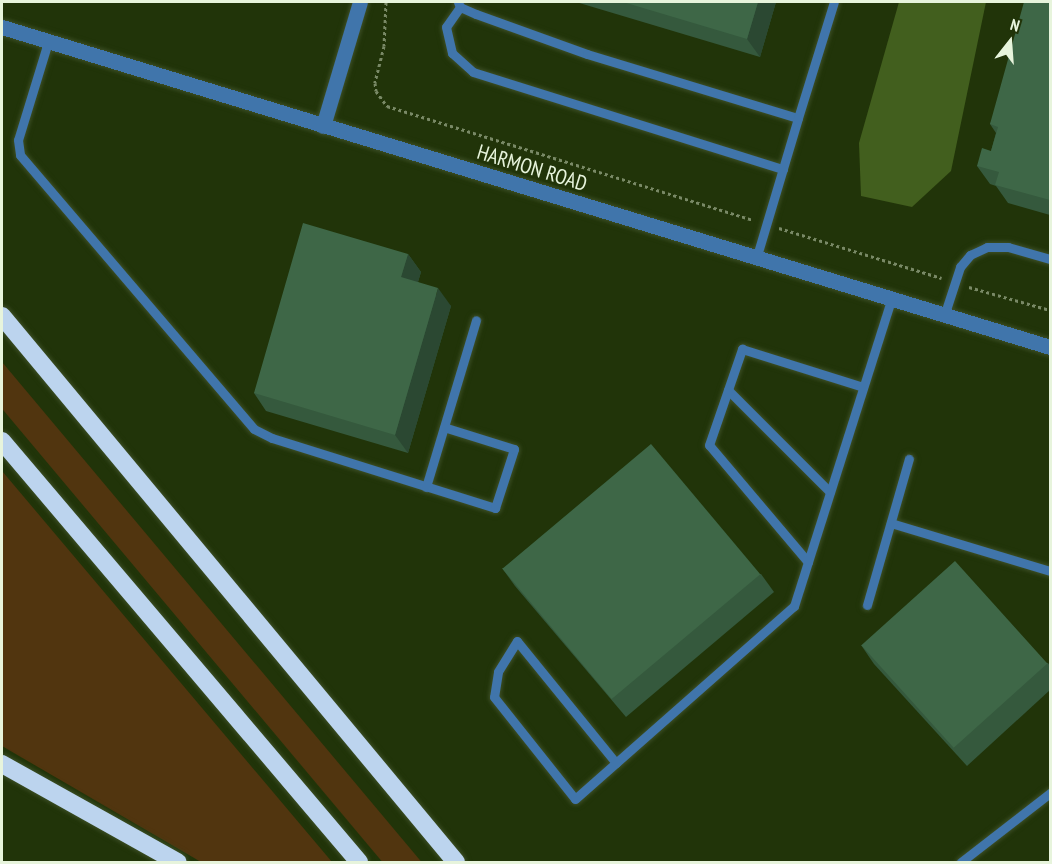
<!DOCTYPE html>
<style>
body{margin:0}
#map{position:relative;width:1052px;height:864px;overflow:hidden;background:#213409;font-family:"PT Sans Narrow",sans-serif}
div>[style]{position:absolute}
.green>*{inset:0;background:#51350f;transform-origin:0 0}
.water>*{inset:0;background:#425f1e}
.path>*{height:3px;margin-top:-1.5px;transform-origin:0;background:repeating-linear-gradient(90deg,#798966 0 3px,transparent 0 6px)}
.roads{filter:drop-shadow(0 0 2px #3d4f27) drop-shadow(0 0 2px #3d4f27)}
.service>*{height:9px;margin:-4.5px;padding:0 4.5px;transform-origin:4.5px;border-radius:4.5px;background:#4075ab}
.minor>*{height:15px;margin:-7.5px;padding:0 7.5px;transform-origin:7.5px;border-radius:7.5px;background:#4075ab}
.tertiary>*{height:15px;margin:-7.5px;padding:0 7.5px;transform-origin:7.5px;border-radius:7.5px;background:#4075ab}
.motorway>*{height:18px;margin:-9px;padding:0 9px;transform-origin:9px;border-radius:9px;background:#bcd4ee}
.wall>*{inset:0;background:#35593d}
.shaded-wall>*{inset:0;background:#2b4832}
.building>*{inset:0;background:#3e6747;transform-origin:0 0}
span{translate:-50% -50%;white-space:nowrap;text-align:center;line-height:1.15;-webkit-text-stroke:5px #213409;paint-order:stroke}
.street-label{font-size:21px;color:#e7f4dc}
.frame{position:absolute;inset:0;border:3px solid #e7f4dc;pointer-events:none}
.north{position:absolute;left:980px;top:12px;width:60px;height:60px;-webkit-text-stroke:4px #213409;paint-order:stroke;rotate:17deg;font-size:16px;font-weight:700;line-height:24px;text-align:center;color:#e7f4dc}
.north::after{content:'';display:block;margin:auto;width:21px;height:27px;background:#e7f4dc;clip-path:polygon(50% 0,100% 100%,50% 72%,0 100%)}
</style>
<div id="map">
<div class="green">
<i style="left:2px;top:362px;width:654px;height:30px;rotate:50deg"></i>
<i style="clip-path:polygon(2px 471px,332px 862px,201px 862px,2px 746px)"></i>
</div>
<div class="water">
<i style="clip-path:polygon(899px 2px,986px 2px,951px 171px,912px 207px,861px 196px,859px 143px)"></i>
</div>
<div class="path">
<i style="left:386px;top:2px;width:44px;rotate:92.6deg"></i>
<i style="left:384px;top:46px;width:38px;rotate:104deg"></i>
<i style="left:375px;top:83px;width:8px;rotate:83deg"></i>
<i style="left:376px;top:91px;width:19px;rotate:54deg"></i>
<i style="left:387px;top:106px;width:383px;rotate:17.3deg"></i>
<i style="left:779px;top:228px;width:170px;rotate:17.1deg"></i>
<i style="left:969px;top:287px;width:84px;rotate:15.9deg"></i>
</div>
<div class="roads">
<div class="service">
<i style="left:458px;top:2px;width:5px;rotate:68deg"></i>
<i style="left:460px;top:7px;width:17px;rotate:24deg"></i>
<i style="left:476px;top:14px;width:118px;rotate:19.8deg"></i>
<i style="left:587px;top:54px;width:220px;rotate:16.9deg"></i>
<i style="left:798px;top:118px;width:121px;rotate:-72.8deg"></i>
<i style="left:460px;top:7px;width:24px;rotate:125deg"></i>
<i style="left:446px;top:27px;width:27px;rotate:77deg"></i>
<i style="left:452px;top:53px;width:28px;rotate:42deg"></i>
<i style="left:473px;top:72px;width:325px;rotate:17.4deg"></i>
<i style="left:48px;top:42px;width:102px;rotate:107deg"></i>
<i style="left:18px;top:140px;width:15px;rotate:82deg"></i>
<i style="left:20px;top:155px;width:360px;rotate:49.5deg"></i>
<i style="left:254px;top:429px;width:20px;rotate:27deg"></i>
<i style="left:272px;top:438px;width:234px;rotate:17.4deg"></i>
<i style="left:495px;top:508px;width:62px;rotate:-72.1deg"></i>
<i style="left:514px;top:449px;width:73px;rotate:-162.6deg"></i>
<i style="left:756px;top:259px;width:147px;rotate:-73.4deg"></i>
<i style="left:944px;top:316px;width:52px;rotate:-71.9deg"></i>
<i style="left:960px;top:267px;width:16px;rotate:-50deg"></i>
<i style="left:970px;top:255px;width:19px;rotate:-25deg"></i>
<i style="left:987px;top:247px;width:21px"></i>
<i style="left:1008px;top:247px;width:44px;rotate:15.9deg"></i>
<i style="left:728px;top:390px;width:144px;rotate:45deg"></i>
<i style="left:426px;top:487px;width:174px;rotate:-73.3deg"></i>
<i style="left:891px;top:523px;width:166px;rotate:16.8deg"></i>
<i style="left:808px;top:562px;width:153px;rotate:-130.2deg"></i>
<i style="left:709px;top:445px;width:102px;rotate:-71deg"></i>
<i style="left:742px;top:349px;width:127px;rotate:17.4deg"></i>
<i style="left:867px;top:605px;width:152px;rotate:-74deg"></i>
<i style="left:616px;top:763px;width:157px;rotate:-129.1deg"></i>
<i style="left:517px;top:641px;width:36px;rotate:122deg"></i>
<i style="left:498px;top:672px;width:25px;rotate:99deg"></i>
<i style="left:494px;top:697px;width:130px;rotate:51.5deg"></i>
<i style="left:575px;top:799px;width:292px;rotate:-41.4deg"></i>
<i style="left:794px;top:606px;width:321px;rotate:-72.4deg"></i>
<i style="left:961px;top:862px;width:113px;rotate:-37.8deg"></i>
</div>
<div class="minor">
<i style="left:323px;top:126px;width:129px;rotate:-73.4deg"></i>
</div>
<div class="tertiary">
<i style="left:2px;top:27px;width:1096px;rotate:16.98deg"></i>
</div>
<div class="motorway">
<i style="left:2px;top:316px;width:710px;rotate:50.26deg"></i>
<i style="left:2px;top:441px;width:552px;rotate:49.7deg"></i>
<i style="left:2px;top:764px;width:201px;rotate:29.2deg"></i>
</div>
</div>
<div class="wall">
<i style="clip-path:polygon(576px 2px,776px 2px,760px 57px)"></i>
<i style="clip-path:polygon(1050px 2px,1050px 215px,1008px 203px,996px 186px,990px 184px,977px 166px,991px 151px,996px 133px,990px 124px)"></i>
<i style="clip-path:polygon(408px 254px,421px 272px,418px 282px,451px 306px,408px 453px,266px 411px,254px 393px)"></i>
<i style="clip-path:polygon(502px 568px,761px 574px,774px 592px,626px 717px,515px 586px)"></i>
<i style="clip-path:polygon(861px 645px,1048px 663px,1050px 666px,1050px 690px,967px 766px,874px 664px)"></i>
</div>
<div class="shaded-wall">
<i style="clip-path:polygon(758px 2px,776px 2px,760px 57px,747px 39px)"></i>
<i style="clip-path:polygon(408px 254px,421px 272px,414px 295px,401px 277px)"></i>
<i style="clip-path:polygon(438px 288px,451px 306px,408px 453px,395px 435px)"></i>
</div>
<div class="building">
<i style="clip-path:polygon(623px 2px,758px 2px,747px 39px)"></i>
<i style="clip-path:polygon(1024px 2px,1050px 2px,1050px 200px,995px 185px,999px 172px,977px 166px,982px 148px,991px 151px,998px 127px,990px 124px)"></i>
<i style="clip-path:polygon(303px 223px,408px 254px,401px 277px,438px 288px,395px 435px,254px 393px)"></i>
<i style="left:651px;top:444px;width:170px;height:194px;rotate:50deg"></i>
<i style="left:955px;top:561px;width:138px;height:126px;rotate:48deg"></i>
</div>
<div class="street-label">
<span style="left:532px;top:168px;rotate:17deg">HARMON ROAD</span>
</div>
<div class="frame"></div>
<div class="north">N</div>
</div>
